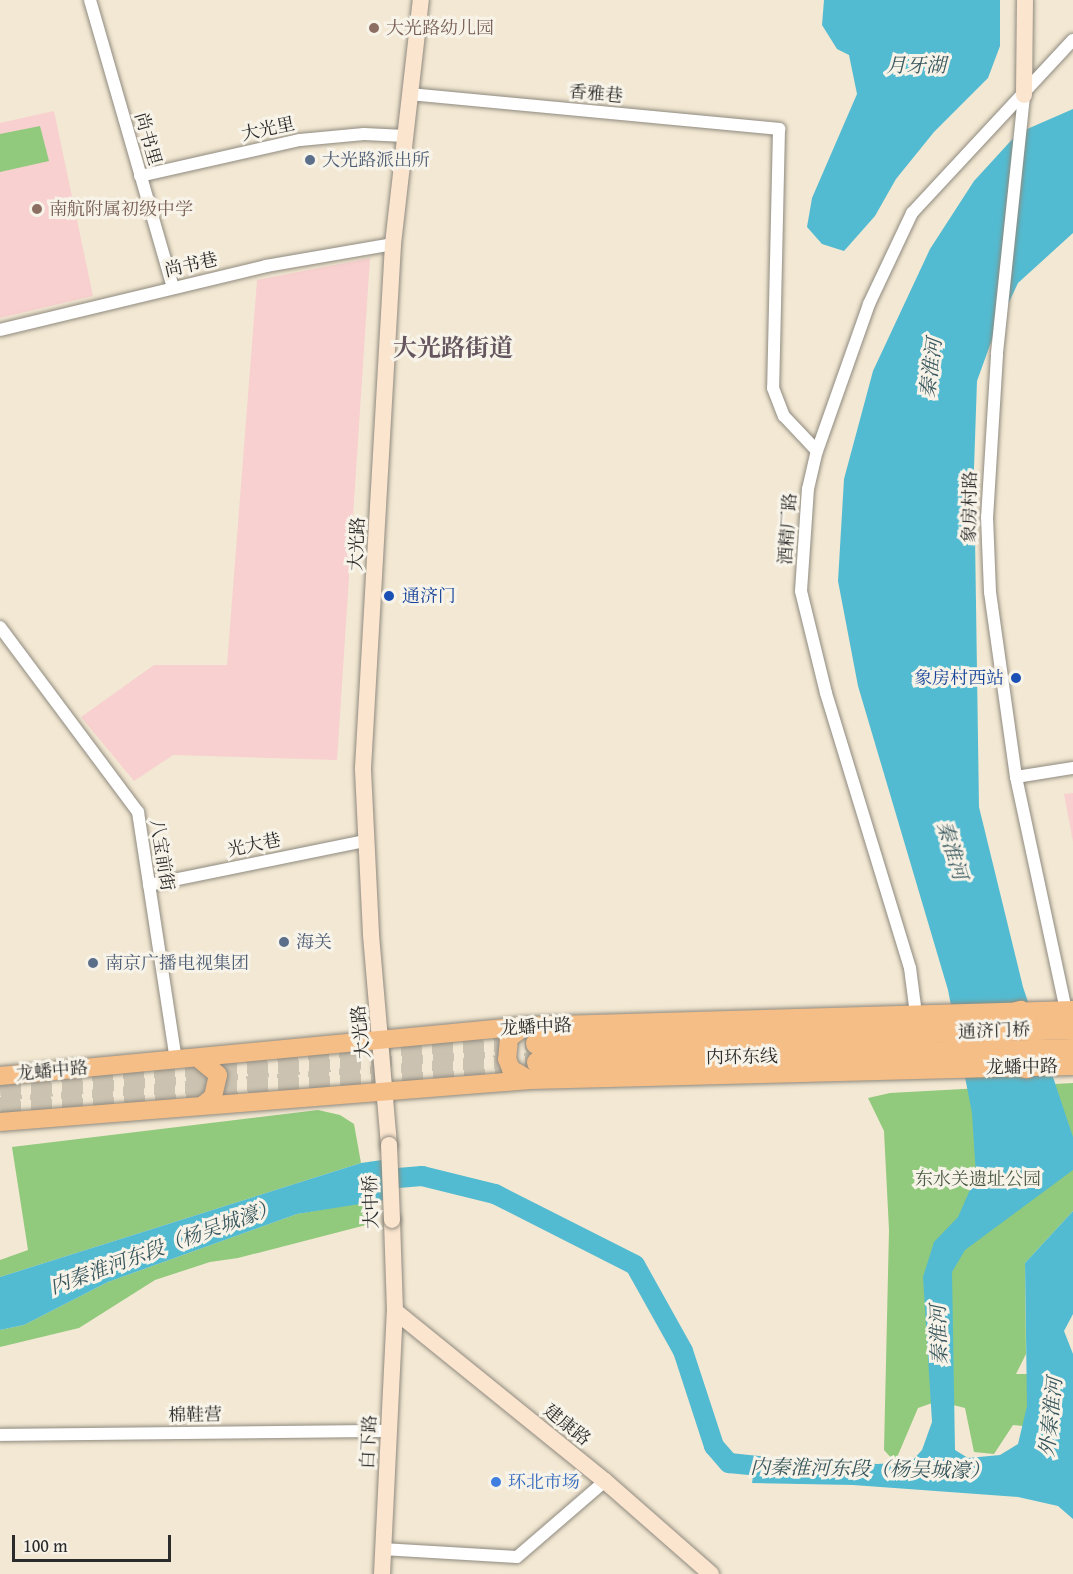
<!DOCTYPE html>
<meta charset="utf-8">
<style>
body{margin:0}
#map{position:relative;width:1073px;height:1574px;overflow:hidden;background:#f3e8d3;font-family:"Gentium Book Plus","Noto Serif SC",serif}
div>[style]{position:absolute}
.built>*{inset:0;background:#f7d0cf}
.green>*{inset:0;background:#91c97d}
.water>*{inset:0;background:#53bbd1}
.river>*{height:20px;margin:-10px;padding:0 10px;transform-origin:10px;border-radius:10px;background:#53bbd1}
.highway-tunnel>*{height:21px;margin-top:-10.5px;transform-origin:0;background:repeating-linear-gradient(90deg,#cbc2b1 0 21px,transparent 0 31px)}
.roads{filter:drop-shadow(0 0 2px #8f8a7f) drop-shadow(0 0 2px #8f8a7f)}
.street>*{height:12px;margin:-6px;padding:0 6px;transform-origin:6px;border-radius:6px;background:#fff}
.secondary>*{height:16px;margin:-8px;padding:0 8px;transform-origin:8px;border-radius:8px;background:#fbe5cf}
.primary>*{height:18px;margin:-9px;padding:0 9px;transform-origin:9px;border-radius:9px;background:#f6be87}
.highway>*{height:21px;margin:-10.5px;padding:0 10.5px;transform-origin:10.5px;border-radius:10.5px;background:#f6be87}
.bridges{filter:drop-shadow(0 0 2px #8f8a7f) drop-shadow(0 0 2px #8f8a7f)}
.secondary-bridge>*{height:16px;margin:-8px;padding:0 8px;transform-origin:8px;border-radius:8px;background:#fbe5cf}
.dots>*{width:16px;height:16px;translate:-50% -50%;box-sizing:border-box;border:3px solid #f7f3e8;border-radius:50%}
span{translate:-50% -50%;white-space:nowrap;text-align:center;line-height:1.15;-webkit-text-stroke:6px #f7f3e8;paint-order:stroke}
.education-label{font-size:18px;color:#785e54}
.left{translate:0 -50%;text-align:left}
.street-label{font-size:18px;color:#2b2b2b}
.service-label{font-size:18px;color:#4e5e75}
.transit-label{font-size:18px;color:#164399}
.right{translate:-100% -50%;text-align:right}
.park-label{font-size:18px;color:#4a5a44}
.shop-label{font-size:18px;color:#366cbe}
.water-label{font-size:20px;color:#37565d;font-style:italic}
.district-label{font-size:24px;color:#65565f;font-weight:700}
.scale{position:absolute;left:12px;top:1535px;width:159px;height:27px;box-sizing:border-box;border:3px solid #2b2b2b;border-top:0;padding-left:8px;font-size:18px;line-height:21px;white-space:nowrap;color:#2b2b2b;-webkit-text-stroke:4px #f7f3e8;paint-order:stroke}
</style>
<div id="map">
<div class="built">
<i style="clip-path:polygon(54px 111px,93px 296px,0 318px,0 123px)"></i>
<i style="clip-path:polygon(370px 258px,337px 760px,173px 755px,134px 781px,81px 717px,154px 665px,227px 665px,257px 280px)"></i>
<i style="clip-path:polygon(1073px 793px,1073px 842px,1064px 794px)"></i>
</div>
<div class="green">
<i style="clip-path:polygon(40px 126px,49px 161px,0 172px,0 134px)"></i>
<i style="clip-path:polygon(1073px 1083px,1073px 1211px,1025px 1263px,1026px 1354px,1016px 1374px,1073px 1374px,1073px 1432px,1013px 1425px,994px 1454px,974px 1452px,965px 1408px,938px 1401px,918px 1408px,895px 1462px,884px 1450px,889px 1230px,884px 1131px,868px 1098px,890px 1093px)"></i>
<i style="clip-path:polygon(318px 1110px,340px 1115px,354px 1124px,361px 1163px,0 1277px,0 1260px,28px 1250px,12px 1147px)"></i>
<i style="clip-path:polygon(365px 1202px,370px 1224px,238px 1258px,210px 1262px,155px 1280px,79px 1328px,0 1347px,0 1330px,24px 1325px,108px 1282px,297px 1214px)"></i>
</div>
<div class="water">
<i style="clip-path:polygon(824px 0,1000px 0,1000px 46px,988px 78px,934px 132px,896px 179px,875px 216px,844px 251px,822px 244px,807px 227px,812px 198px,857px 94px,849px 55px,837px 49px,822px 25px)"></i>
<i style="clip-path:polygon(1073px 109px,1073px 233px,1018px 283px,994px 334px,977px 381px,974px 468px,979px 807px,1023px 987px,1073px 1137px,1073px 1170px,965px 1250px,952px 1272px,955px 1450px,968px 1458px,1000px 1455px,1018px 1444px,1027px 1406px,1025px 1263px,1073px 1211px,1073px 1314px,1064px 1331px,1073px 1354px,1073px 1519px,1058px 1506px,1018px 1497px,853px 1485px,752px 1483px,756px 1456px,877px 1464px,911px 1462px,922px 1450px,932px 1422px,923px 1277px,934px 1242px,958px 1217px,976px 1176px,972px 1113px,948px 990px,858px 686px,838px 581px,844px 479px,873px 371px,930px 249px,974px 181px,1018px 133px)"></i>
<i style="clip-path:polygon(389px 1159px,391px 1199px,297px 1214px,108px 1282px,24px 1325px,0 1330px,0 1277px,361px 1163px)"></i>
</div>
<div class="river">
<i style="left:374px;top:1180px;width:48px;rotate:-4.8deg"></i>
<i style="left:422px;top:1176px;width:75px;rotate:13.9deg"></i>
<i style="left:495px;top:1194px;width:157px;rotate:26.9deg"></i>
<i style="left:635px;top:1265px;width:98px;rotate:60.8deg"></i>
<i style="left:683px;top:1351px;width:100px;rotate:71.9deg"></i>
<i style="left:714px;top:1446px;width:23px;rotate:49deg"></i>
<i style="left:729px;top:1463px;width:51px;rotate:5.6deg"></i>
</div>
<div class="highway-tunnel">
<i style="left:0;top:1090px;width:538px;rotate:-5.01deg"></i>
<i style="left:0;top:1107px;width:539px;rotate:-4.79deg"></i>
</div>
<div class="roads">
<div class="street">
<i style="left:90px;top:0;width:299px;rotate:73.9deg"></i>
<i style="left:410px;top:94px;width:371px;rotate:5.4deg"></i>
<i style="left:779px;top:129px;width:259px;rotate:91.3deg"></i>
<i style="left:773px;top:388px;width:30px;rotate:69deg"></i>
<i style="left:784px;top:416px;width:48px;rotate:46.7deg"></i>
<i style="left:1024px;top:96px;width:260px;rotate:96deg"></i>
<i style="left:997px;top:355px;width:162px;rotate:93.5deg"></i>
<i style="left:987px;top:517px;width:75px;rotate:87.7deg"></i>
<i style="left:990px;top:592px;width:187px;rotate:82deg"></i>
<i style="left:1016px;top:777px;width:238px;rotate:77.9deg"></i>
<i style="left:140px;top:176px;width:164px;rotate:-12.7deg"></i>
<i style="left:300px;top:140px;width:64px;rotate:-5.4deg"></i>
<i style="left:364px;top:134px;width:41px;rotate:2.8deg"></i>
<i style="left:0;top:330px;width:274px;rotate:-13.5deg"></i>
<i style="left:266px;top:266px;width:129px;rotate:-9.8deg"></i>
<i style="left:0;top:627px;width:231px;rotate:53.3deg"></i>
<i style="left:138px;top:812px;width:251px;rotate:81.3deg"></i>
<i style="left:1016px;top:777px;width:58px;rotate:-9deg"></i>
<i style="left:149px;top:885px;width:221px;rotate:-11.5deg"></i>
<i style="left:916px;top:1014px;width:46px;rotate:-97.4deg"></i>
<i style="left:910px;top:968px;width:288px;rotate:-107deg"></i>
<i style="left:826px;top:693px;width:105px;rotate:-103.8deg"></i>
<i style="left:801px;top:591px;width:102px;rotate:-86.1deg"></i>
<i style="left:808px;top:489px;width:39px;rotate:-77deg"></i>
<i style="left:817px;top:451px;width:156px;rotate:-70.5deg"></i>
<i style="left:869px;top:304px;width:101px;rotate:-64.7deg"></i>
<i style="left:912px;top:213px;width:236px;rotate:-47.1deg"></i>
<i style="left:0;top:1435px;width:390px;rotate:-0.6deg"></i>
<i style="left:382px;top:1549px;width:135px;rotate:3.4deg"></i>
<i style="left:517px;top:1557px;width:116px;rotate:-40.8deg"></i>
</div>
<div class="secondary">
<i style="left:1024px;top:95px;width:95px;rotate:-89.4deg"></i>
<i style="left:389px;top:1145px;width:212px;rotate:-94.9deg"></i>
<i style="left:371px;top:934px;width:166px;rotate:-92.8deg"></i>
<i style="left:363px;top:768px;width:525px;rotate:-86.72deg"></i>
<i style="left:393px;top:244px;width:246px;rotate:-83.5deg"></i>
<i style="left:395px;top:1311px;width:270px;rotate:39deg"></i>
<i style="left:605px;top:1481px;width:141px;rotate:41.3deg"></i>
<i style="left:382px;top:1574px;width:263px;rotate:-87.2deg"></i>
<i style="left:395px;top:1311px;width:91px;rotate:-91.9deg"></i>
</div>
<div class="primary">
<i style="left:525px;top:1026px;width:20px;rotate:143deg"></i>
<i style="left:509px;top:1038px;width:21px;rotate:95deg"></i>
<i style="left:507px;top:1059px;width:11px;rotate:68deg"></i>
<i style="left:511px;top:1069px;width:22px;rotate:30deg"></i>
<i style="left:198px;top:1058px;width:26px;rotate:40deg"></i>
<i style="left:218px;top:1075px;width:23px;rotate:103deg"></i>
<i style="left:213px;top:1097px;width:14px;rotate:141deg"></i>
<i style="left:0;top:1076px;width:527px;rotate:-5.44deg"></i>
<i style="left:525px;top:1026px;width:548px;rotate:-1.67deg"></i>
<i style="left:0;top:1122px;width:532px;rotate:-4.53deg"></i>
<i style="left:530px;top:1080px;width:543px;rotate:-1.48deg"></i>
</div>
<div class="highway">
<i style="left:977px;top:1023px;width:45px;rotate:-15.6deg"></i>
<i style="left:536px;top:1043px;width:537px;rotate:-1.6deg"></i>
<i style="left:989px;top:1060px;width:38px;rotate:11deg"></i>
<i style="left:537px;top:1062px;width:536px;rotate:-1.39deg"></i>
</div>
</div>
<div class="bridges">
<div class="secondary-bridge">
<i style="left:389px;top:1145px;width:75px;rotate:87.7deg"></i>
</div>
</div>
<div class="dots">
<i style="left:374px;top:28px;background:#8d6e63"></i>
<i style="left:310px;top:160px;background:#5c6f8a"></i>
<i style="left:37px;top:209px;background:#8d6e63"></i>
<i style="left:389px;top:596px;background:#1a4fb4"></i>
<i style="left:1016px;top:678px;background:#1a4fb4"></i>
<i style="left:284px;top:942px;background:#5c6f8a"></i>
<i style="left:93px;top:963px;background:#5c6f8a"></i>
<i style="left:496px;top:1482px;background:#3f7fe0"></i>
</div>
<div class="education-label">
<span class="left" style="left:386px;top:28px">大光路幼儿园</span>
<span class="left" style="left:49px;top:209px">南航附属初级中学</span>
</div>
<div class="street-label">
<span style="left:596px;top:94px;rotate:5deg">香雅巷</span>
<span style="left:268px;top:129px;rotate:-12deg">大光里</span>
<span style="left:148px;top:139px;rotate:74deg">尚书里</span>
<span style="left:191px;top:265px;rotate:-13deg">尚书巷</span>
<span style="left:970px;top:507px;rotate:-89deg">象房村路</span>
<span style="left:788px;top:529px;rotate:-86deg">酒精厂路</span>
<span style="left:357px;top:544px;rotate:-87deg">大光路</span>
<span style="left:254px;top:845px;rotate:-12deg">光大巷</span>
<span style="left:162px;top:855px;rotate:81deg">八宝前街</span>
<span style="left:536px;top:1027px;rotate:-3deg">龙蟠中路</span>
<span style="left:994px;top:1031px;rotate:-2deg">通济门桥</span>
<span style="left:361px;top:1032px;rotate:-96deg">大光路</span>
<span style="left:742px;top:1057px;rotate:-1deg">内环东线</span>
<span style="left:1022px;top:1067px;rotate:-1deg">龙蟠中路</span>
<span style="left:52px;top:1071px;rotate:-5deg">龙蟠中路</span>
<span style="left:371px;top:1202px;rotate:-92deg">大中桥</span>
<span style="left:195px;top:1415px;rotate:-1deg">棉鞋营</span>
<span style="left:567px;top:1425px;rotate:39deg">建康路</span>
<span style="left:369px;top:1442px;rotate:-87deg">白下路</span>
</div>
<div class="service-label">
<span class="left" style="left:322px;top:160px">大光路派出所</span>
<span class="left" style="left:296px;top:942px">海关</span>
<span class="left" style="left:105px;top:963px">南京广播电视集团</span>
</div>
<div class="transit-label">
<span class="left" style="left:402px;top:596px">通济门</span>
<span class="right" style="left:1004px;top:678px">象房村西站</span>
</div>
<div class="park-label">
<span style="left:978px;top:1179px">东水关遗址公园</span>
</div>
<div class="shop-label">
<span class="left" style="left:508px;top:1482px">环北市场</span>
</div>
<div class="water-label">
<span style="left:916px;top:64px">月牙湖</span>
<span style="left:930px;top:368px;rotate:-83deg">秦淮河</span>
<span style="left:953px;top:850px;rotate:73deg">秦淮河</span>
<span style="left:163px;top:1246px;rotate:-20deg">内秦淮河东段（杨吴城濠）</span>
<span style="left:938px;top:1335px;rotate:-92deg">秦淮河</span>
<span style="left:1050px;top:1417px;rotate:-84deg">外秦淮河</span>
<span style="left:870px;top:1468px;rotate:1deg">内秦淮河东段（杨吴城濠）</span>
</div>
<div class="district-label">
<span style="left:453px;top:348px">大光路街道</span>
</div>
<div class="scale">100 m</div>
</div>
